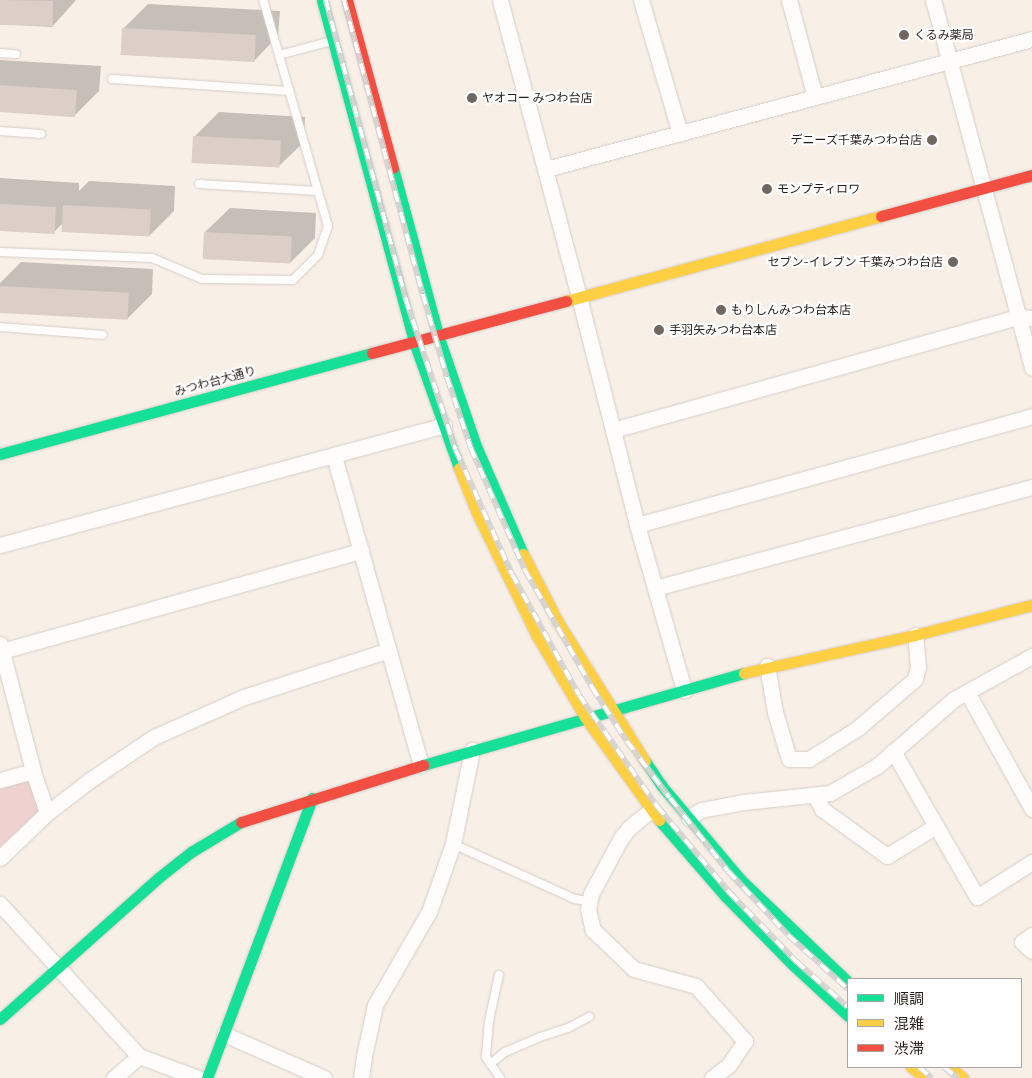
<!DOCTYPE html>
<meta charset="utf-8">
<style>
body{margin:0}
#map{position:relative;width:1032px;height:1078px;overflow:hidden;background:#f8efe7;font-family:Manrope,"Noto Sans JP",sans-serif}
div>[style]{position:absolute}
.green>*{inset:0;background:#efd2cf}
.shadow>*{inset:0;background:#0003}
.building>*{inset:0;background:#dccfc8;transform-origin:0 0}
.roads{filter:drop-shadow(0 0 1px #d4cdc7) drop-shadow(0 0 1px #d4cdc7)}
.lane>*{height:8px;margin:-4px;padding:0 4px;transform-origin:4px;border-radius:4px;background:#fefdfb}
.street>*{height:15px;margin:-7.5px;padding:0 7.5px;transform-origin:7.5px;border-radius:7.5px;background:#fefdfb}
.fast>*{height:11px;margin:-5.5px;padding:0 5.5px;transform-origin:5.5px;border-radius:5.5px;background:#16e098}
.slow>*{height:11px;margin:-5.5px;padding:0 5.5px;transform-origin:5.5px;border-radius:5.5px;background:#ffcf43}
.jam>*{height:11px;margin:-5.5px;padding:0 5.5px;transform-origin:5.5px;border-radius:5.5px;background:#f24e42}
.rail>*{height:5.5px;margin-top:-2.75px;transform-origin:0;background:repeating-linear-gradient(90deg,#fff 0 11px,#d6d3d1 0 22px);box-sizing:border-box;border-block:1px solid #d6d3d1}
.dots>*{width:14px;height:14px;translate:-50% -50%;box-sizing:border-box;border:2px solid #fff;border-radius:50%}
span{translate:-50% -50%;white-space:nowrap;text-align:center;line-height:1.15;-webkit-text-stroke:4.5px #fff;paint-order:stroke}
.poi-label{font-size:12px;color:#251e18}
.left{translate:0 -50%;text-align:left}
.right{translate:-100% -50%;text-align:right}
.street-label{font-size:12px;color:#251e18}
.legend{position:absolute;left:847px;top:978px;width:175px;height:90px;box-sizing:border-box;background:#fff;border:1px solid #a8a5a3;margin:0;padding:6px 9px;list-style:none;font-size:15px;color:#251e18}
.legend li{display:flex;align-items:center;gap:10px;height:25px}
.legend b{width:25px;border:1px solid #a8a5a3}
</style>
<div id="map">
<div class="green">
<i style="clip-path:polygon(24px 778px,31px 782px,41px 809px,0 847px,0 784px)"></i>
</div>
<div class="shadow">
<i style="clip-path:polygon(0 0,76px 0,52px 27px,0 24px)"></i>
<i style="clip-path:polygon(148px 4px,280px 11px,278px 36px,254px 61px,123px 29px)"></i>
<i style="clip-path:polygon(0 60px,101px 66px,99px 91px,75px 115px,0 111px)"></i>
<i style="clip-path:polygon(219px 112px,305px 117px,304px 142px,279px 166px,194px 137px)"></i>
<i style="clip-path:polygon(0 178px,79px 183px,79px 191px,89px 181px,175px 186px,174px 211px,150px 235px,64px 222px,54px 232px,0 229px)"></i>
<i style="clip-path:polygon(230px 208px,316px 213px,315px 238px,291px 262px,205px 232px)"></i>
<i style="clip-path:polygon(21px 262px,153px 269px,152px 294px,127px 319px,0 312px,0 283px)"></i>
</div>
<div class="building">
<i style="left:0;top:0;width:53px;height:25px;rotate:1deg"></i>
<i style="left:122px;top:28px;width:134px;height:27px;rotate:3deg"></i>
<i style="left:0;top:85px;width:77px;height:27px;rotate:4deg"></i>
<i style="left:193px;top:136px;width:88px;height:27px;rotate:3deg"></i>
<i style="left:0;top:204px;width:56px;height:27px;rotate:3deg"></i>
<i style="left:63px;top:205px;width:88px;height:27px;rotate:3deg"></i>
<i style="left:204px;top:232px;width:88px;height:27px;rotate:3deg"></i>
<i style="left:0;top:286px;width:129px;height:27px;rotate:3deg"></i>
</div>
<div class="roads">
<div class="lane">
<i style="left:0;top:53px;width:16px;rotate:4deg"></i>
<i style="left:279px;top:55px;width:55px;rotate:-14.8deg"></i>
<i style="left:112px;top:79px;width:177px;rotate:3.9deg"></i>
<i style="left:0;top:131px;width:41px;rotate:4.2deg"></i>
<i style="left:199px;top:184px;width:118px;rotate:3.4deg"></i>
<i style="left:0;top:252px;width:152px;rotate:2.3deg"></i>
<i style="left:152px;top:258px;width:54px;rotate:22.8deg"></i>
<i style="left:202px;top:279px;width:91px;rotate:0.6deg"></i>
<i style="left:293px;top:280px;width:35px;rotate:-45deg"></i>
<i style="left:318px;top:255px;width:31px;rotate:-71deg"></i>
<i style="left:328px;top:226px;width:235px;rotate:-106deg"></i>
<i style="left:0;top:327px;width:103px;rotate:4.4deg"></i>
<i style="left:453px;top:844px;width:134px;rotate:24.3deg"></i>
<i style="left:575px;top:899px;width:13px;rotate:9deg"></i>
<i style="left:499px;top:975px;width:47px;rotate:102.3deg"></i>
<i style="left:489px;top:1021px;width:36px;rotate:95deg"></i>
<i style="left:486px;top:1057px;width:25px;rotate:56deg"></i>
<i style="left:490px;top:1064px;width:19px;rotate:-39deg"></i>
<i style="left:505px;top:1052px;width:38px;rotate:-23deg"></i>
<i style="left:540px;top:1037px;width:29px;rotate:-18deg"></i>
<i style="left:568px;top:1028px;width:24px;rotate:-28deg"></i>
</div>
<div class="street">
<i style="left:500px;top:0;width:307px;rotate:75.1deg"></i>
<i style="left:579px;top:297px;width:235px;rotate:75.7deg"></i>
<i style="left:637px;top:525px;width:172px;rotate:74.1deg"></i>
<i style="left:641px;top:0;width:139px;rotate:73.7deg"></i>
<i style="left:789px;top:0;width:100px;rotate:75deg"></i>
<i style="left:933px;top:0;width:381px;rotate:74.9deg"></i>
<i style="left:546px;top:169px;width:503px;rotate:-14.98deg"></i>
<i style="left:613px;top:430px;width:420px;rotate:-15.6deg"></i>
<i style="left:1018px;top:317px;width:14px;rotate:4deg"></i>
<i style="left:334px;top:456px;width:321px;rotate:74.3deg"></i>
<i style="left:637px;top:525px;width:410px;rotate:-15.4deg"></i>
<i style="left:0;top:545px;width:460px;rotate:-15.1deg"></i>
<i style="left:655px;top:588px;width:390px;rotate:-15deg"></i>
<i style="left:0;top:644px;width:131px;rotate:75.4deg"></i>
<i style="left:33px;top:771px;width:44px;rotate:71.6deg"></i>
<i style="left:2px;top:651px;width:373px;rotate:-15.6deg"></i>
<i style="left:767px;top:666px;width:47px;rotate:80.1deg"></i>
<i style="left:775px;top:712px;width:49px;rotate:73.4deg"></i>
<i style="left:789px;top:759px;width:20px"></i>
<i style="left:809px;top:759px;width:58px;rotate:-32.3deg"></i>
<i style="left:858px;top:728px;width:75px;rotate:-40.7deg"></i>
<i style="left:915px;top:679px;width:12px;rotate:-76deg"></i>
<i style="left:918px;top:667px;width:32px;rotate:-95deg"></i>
<i style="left:967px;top:692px;width:134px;rotate:60.9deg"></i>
<i style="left:0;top:780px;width:34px;rotate:-15deg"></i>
<i style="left:815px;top:795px;width:16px;rotate:63deg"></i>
<i style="left:822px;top:809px;width:80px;rotate:35.9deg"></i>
<i style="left:887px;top:856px;width:57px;rotate:-31.5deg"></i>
<i style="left:936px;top:826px;width:86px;rotate:-119.8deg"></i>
<i style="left:651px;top:810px;width:28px;rotate:141deg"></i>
<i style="left:629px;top:828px;width:13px;rotate:129deg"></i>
<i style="left:621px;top:838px;width:64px;rotate:118.2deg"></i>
<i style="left:591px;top:894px;width:15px;rotate:101deg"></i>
<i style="left:588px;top:909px;width:22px;rotate:77deg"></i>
<i style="left:593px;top:930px;width:57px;rotate:43.6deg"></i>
<i style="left:634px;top:969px;width:64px;rotate:15.3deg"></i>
<i style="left:696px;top:986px;width:74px;rotate:48.3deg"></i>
<i style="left:745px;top:1041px;width:29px;rotate:124deg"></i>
<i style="left:729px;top:1065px;width:21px;rotate:143deg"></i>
<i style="left:689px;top:818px;width:14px;rotate:-34deg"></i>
<i style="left:701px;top:810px;width:44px;rotate:-10.5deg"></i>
<i style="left:744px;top:802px;width:86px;rotate:-6deg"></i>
<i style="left:830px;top:793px;width:54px;rotate:-29.9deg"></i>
<i style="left:877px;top:766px;width:102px;rotate:-41deg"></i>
<i style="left:954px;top:699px;width:89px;rotate:-28.9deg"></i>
<i style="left:936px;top:826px;width:82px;rotate:60deg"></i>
<i style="left:977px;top:897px;width:65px;rotate:-32.5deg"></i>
<i style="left:0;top:858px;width:65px;rotate:-43.8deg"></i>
<i style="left:47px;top:813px;width:54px;rotate:-37.5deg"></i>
<i style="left:90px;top:780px;width:77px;rotate:-33.9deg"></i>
<i style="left:154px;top:737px;width:98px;rotate:-24deg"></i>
<i style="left:244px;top:697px;width:152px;rotate:-18deg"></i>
<i style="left:0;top:904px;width:206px;rotate:47.6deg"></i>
<i style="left:139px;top:1056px;width:63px;rotate:20.4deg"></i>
<i style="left:1032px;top:935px;width:12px;rotate:145deg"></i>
<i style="left:1022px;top:942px;width:13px;rotate:42deg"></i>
<i style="left:224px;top:1034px;width:109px;rotate:23.7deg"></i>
<i style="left:114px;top:1078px;width:33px;rotate:-41deg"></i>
<i style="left:361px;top:1078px;width:22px;rotate:-82deg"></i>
<i style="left:364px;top:1056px;width:52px;rotate:-77.8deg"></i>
<i style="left:375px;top:1005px;width:108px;rotate:-59.9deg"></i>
<i style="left:429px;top:912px;width:72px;rotate:-70.6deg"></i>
<i style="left:453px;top:844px;width:96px;rotate:-78.6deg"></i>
</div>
<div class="fast">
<i style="left:322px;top:0;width:354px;rotate:74.9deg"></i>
<i style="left:414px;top:342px;width:134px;rotate:70.3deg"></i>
<i style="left:393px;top:168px;width:173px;rotate:74.9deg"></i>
<i style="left:438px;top:335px;width:117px;rotate:71.1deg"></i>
<i style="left:476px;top:446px;width:118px;rotate:66.5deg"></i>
<i style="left:0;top:454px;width:385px;rotate:-15.2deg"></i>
<i style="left:645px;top:761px;width:29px;rotate:56deg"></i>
<i style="left:661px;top:785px;width:124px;rotate:49.9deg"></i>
<i style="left:741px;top:880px;width:148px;rotate:43.6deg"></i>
<i style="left:423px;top:765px;width:334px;rotate:-16deg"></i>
<i style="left:659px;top:820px;width:101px;rotate:49deg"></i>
<i style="left:725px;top:896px;width:97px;rotate:45.4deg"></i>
<i style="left:793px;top:965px;width:75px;rotate:42.8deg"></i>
<i style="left:0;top:1019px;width:212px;rotate:-41.7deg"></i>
<i style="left:158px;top:878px;width:42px;rotate:-38.2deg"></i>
<i style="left:191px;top:852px;width:58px;rotate:-31deg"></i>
<i style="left:207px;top:1078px;width:299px;rotate:-69.4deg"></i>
</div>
<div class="slow">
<i style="left:566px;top:301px;width:326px;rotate:-15.1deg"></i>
<i style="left:459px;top:468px;width:48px;rotate:68.2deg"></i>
<i style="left:477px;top:513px;width:137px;rotate:64deg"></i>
<i style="left:537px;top:636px;width:94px;rotate:59.3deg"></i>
<i style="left:585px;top:717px;width:127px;rotate:54.3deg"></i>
<i style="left:523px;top:554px;width:76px;rotate:62.8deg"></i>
<i style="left:558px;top:622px;width:164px;rotate:58deg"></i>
<i style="left:744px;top:673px;width:175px;rotate:-12.5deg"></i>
<i style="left:915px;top:635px;width:121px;rotate:-14.4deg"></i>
<i style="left:911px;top:1067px;width:18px;rotate:38deg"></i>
<i style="left:950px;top:1067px;width:17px;rotate:40deg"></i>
</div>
<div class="jam">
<i style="left:347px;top:0;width:174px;rotate:74.7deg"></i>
<i style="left:881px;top:216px;width:156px;rotate:-15.2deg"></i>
<i style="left:372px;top:353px;width:201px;rotate:-15deg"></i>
<i style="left:241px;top:822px;width:191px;rotate:-17.4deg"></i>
</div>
</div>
<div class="rail">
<i style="left:326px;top:0;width:310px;rotate:75deg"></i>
<i style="left:406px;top:299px;width:159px;rotate:71.7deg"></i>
<i style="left:456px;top:450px;width:136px;rotate:65.7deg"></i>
<i style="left:512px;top:574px;width:138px;rotate:61deg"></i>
<i style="left:579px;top:695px;width:136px;rotate:54.9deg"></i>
<i style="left:657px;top:806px;width:114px;rotate:50deg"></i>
<i style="left:730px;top:893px;width:95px;rotate:45.9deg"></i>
<i style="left:796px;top:961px;width:69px;rotate:41.5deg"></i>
<i style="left:344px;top:0;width:304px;rotate:75deg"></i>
<i style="left:423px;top:294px;width:86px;rotate:73.9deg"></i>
<i style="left:447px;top:377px;width:75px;rotate:71.3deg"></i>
<i style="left:471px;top:448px;width:133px;rotate:66.1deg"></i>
<i style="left:525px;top:570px;width:135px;rotate:60.2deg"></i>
<i style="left:592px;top:687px;width:64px;rotate:57.1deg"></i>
<i style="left:627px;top:741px;width:71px;rotate:53deg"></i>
<i style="left:670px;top:798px;width:93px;rotate:51.5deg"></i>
<i style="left:728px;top:871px;width:88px;rotate:46.8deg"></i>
<i style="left:788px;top:935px;width:81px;rotate:42deg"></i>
<i style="left:919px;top:1067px;width:17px;rotate:40deg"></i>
<i style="left:944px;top:1067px;width:18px;rotate:38deg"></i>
</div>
<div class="dots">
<i style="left:904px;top:35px;background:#6f6760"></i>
<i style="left:472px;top:98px;background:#6f6760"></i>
<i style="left:932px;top:140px;background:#6f6760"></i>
<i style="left:767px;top:189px;background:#6f6760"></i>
<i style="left:953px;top:262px;background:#6f6760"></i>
<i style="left:721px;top:310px;background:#6f6760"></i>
<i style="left:659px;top:330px;background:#6f6760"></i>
</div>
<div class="poi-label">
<span class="left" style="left:914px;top:35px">くるみ薬局</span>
<span class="left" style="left:482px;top:98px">ヤオコー みつわ台店</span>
<span class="right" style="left:922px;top:140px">デニーズ千葉みつわ台店</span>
<span class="left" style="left:777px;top:189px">モンプティロワ</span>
<span class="right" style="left:943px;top:262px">セブン-イレブン 千葉みつわ台店</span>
<span class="left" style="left:731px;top:310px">もりしんみつわ台本店</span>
<span class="left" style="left:669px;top:330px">手羽矢みつわ台本店</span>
</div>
<div class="street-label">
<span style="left:215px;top:381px;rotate:-15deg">みつわ台大通り</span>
</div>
<ul class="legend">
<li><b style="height:6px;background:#16e098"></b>順調</li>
<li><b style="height:6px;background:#ffcf43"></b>混雑</li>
<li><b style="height:6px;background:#f24e42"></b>渋滞</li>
</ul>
</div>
